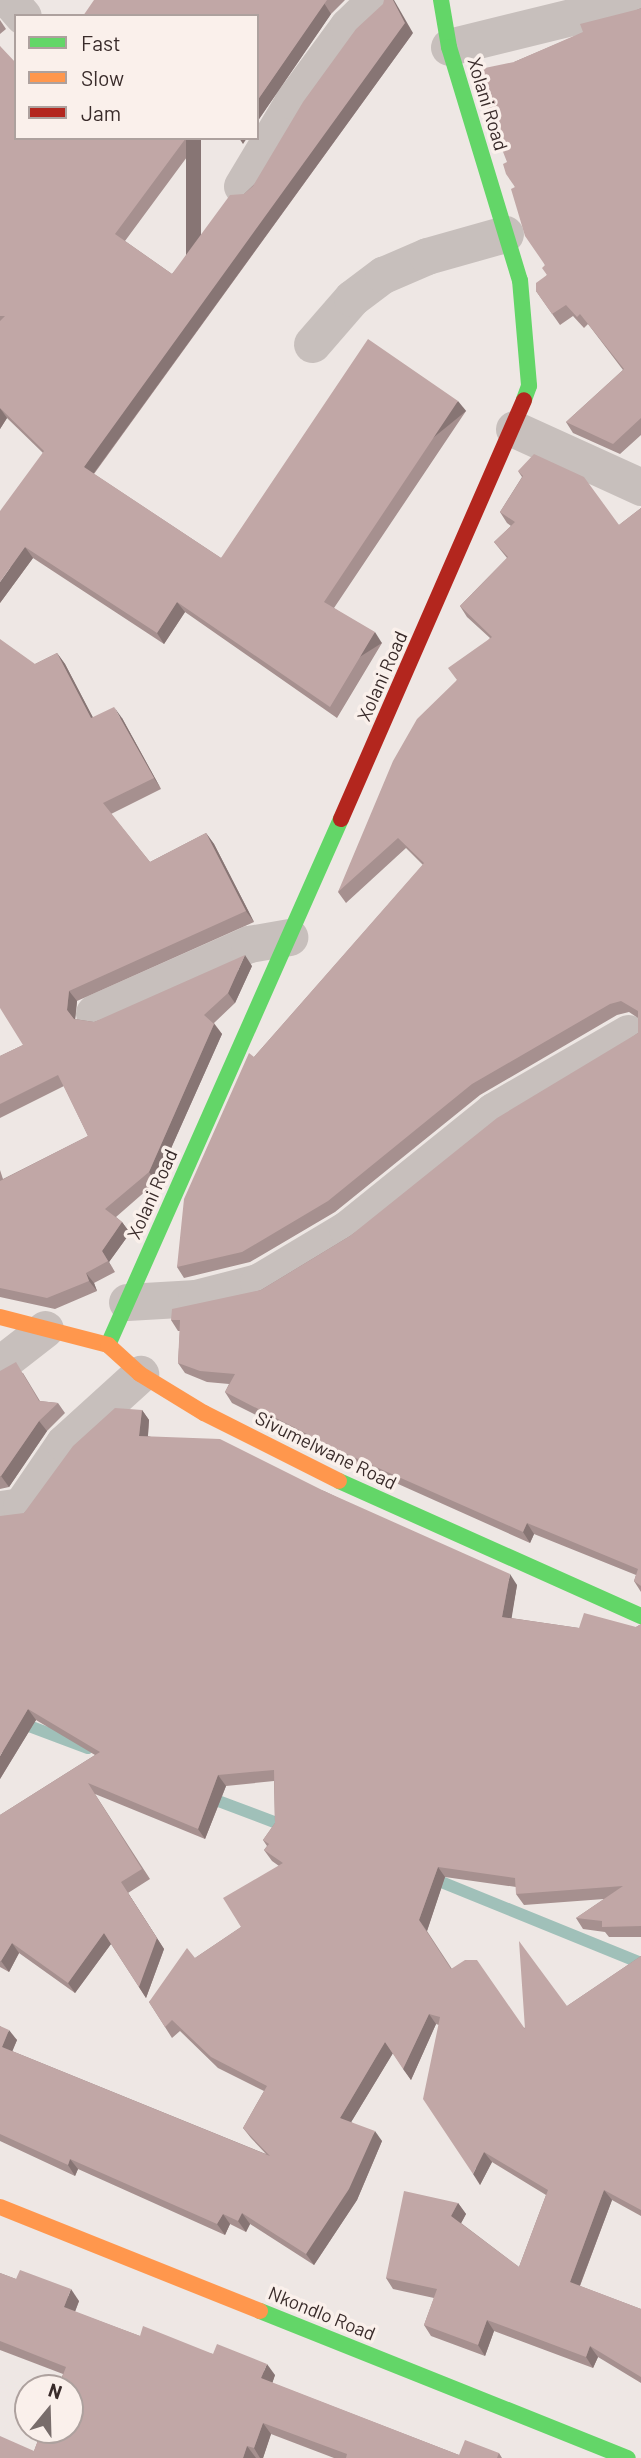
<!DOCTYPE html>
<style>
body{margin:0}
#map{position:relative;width:641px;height:2458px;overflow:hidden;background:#eee7e4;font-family:Barlow,sans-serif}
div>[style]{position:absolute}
.stream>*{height:12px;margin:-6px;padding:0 6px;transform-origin:6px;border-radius:6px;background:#a0c0b9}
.street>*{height:37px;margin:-18.5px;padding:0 18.5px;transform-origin:18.5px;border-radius:18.5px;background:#c7bfbc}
.fast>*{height:16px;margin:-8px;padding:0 8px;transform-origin:8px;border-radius:8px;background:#63d668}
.slow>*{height:16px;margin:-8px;padding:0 8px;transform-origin:8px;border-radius:8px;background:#ff974d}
.jam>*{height:16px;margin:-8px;padding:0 8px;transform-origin:8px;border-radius:8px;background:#b3261e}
.wall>*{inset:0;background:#a6908f}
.shaded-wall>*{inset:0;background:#877574;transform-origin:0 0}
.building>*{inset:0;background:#c1a7a6}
span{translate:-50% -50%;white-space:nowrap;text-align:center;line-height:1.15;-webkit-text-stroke:7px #faf0eb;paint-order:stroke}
.street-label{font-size:19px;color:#392b2a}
.legend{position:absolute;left:14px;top:14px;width:245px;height:126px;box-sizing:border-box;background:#faf0eb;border:2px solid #ada19e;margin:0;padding:9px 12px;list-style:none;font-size:21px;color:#392b2a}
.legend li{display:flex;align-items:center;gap:14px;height:35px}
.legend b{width:35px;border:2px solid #ada19e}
.north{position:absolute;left:14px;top:2374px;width:70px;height:70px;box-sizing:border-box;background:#faf0eb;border:2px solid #ada19e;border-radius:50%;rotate:19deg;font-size:19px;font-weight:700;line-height:28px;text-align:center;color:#392b2a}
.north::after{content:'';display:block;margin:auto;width:24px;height:32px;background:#786d6b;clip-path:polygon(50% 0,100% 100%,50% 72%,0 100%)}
</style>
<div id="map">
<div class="stream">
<i style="left:0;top:1715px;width:94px;rotate:20.6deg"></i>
<i style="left:205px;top:1796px;width:91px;rotate:20.6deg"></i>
<i style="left:429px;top:1877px;width:229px;rotate:22.1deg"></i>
</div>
<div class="street">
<i style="left:9px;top:0;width:21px;rotate:49deg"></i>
<i style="left:449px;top:47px;width:198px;rotate:-13.8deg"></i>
<i style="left:242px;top:186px;width:99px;rotate:-59deg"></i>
<i style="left:293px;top:101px;width:93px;rotate:-53.7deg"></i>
<i style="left:348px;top:26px;width:37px;rotate:-44deg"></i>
<i style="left:312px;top:344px;width:61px;rotate:-49deg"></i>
<i style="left:352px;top:298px;width:39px;rotate:-37deg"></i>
<i style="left:383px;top:275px;width:48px;rotate:-23.4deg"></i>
<i style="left:427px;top:256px;width:81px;rotate:-15.8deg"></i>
<i style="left:514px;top:429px;width:140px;rotate:24.5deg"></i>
<i style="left:94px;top:1013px;width:170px;rotate:-24deg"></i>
<i style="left:249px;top:944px;width:41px;rotate:-9.9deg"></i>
<i style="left:127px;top:1302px;width:69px;rotate:-3.3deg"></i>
<i style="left:196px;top:1298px;width:64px;rotate:-14.5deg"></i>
<i style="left:258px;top:1282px;width:104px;rotate:-30.8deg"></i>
<i style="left:347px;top:1229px;width:188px;rotate:-38.9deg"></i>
<i style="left:493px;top:1111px;width:156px;rotate:-30deg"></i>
<i style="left:0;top:1364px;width:57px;rotate:-37.9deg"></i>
<i style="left:0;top:1509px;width:21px;rotate:-8deg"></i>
<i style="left:21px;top:1506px;width:76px;rotate:-55.7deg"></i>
<i style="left:64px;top:1443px;width:103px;rotate:-42.2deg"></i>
</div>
<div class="fast">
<i style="left:441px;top:0;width:48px;rotate:80.3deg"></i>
<i style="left:449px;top:47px;width:244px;rotate:73.1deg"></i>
<i style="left:520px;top:280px;width:106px;rotate:85.1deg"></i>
<i style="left:529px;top:386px;width:15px;rotate:110deg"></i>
<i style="left:108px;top:1345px;width:575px;rotate:-66.11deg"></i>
<i style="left:339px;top:1481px;width:331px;rotate:24.1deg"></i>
<i style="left:260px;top:2311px;width:396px;rotate:21.8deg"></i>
</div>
<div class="slow">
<i style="left:0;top:1317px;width:112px;rotate:14.5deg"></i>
<i style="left:108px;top:1345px;width:43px;rotate:42.2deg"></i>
<i style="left:140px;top:1374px;width:75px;rotate:31.4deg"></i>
<i style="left:204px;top:1413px;width:151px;rotate:26.7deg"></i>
<i style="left:0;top:2207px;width:280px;rotate:21.8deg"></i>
</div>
<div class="jam">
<i style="left:341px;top:819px;width:457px;rotate:-66.4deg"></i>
</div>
<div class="wall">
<i style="clip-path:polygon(94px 0,345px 0,331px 14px,257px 122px,257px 16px)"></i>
<i style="clip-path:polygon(641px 8px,641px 435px,620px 454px,573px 433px,566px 422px,623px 370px,588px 324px,584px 328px,573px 316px,560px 325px,536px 291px,547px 275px,545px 265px,515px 187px,507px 162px,514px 62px,639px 9px)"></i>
<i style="clip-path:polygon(0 20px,6px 29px,0 34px)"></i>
<i style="clip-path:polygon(413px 33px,94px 474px,221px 558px,466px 411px,334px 608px,382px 643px,337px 718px,185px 612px,164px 644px,33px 558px,0 603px,43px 453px,7px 418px,0 429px,0 46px,16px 138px,201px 138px,125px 241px,172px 274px,244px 194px)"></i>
<i style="clip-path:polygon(518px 471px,619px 525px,641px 508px,641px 1592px,634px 1581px,636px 1575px,534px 1534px,530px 1543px,349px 1462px,232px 1403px,225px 1392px,229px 1384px,207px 1382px,185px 1373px,178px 1363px,180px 1331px,178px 1331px,171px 1320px,261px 1290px,350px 1236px,638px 1033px,638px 1018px,629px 1012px,617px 1015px,480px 1095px,335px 1212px,250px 1262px,184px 1278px,177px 1267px,254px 1057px,423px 865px,406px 848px,346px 903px,338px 892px,457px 680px,490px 638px,467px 617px,460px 606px,507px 558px,494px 542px,511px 526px,507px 523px,500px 512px,522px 477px)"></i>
<i style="clip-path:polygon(57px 653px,65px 664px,93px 718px,122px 718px,161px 789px,111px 814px,150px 862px,206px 833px,214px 844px,254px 922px,77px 1001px,75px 1019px,94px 1022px,252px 966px,235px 1003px,214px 1023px,222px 1034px,156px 1182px,116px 1217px,122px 1222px,130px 1233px,109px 1262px,115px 1272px,94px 1283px,97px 1291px,55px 1309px,0 1297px,0 1170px,3px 1179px,88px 1136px,64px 1086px,0 1118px,0 1056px,23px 1045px,35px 664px)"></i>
<i style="clip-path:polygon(0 1371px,23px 1373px,40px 1401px,58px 1403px,65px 1413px,47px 1431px,9px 1487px,0 1489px)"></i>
<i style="clip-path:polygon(142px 1410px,149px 1420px,148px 1436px,324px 1491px,517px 1585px,511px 1618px,579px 1628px,636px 1627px,641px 1624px,641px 1937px,609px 1937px,605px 1932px,583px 1929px,576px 1918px,604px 1899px,524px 1905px,516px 1894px,516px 1887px,445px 1877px,427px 1931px,452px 1969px,524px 2028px,567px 2006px,641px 1956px,641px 2216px,612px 2200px,580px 2286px,641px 2309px,641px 2383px,598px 2357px,593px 2368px,494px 2331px,485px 2356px,431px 2336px,424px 2325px,434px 2298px,393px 2289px,386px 2278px,458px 2203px,466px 2214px,461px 2223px,519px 2267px,546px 2195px,492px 2162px,480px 2185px,439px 2025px,436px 2024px,411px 2080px,393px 2053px,351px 2122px,382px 2141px,357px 2200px,314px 2265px,250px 2224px,246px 2232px,230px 2224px,225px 2235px,78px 2169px,75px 2176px,0 2141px,0 2026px,17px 2040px,12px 2051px,266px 2154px,251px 2138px,243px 2128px,264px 2091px,218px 2068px,180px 2031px,172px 2038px,149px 2002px,195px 1958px,241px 1927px,279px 1866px,272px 1861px,264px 1850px,267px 1846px,263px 1840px,275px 1823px,274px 1781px,226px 1786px,205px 1839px,95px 1794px,150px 1879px,128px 1893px,164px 1949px,146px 1998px,111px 1944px,75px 1993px,19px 1953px,9px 1972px,0 1967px,0 1815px,95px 1755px,36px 1720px,0 1779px,24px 1513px)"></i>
<i style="clip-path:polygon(0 2273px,16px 2279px,79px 2301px,75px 2312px,140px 2336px,213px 2354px,275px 2375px,272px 2383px,459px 2455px,499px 2453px,502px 2458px,334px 2458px,271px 2434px,263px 2458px,0 2458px,34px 2451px,63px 2374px,0 2350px)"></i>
</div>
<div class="shaded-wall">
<i style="clip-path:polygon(393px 0,394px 0,413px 33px,91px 477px,84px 467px)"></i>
<i style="clip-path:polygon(324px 3px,331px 14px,257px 122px,257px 101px)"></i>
<i style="left:186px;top:138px;width:15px;height:119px"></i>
<i style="clip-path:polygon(239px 138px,247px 138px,243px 144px)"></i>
<i style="left:458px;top:401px;width:13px;height:242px;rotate:51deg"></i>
<i style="clip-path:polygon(0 408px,7px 418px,0 429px)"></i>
<i style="clip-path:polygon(25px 547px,33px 558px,0 603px,0 582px)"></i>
<i style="clip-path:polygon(177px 602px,185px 612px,164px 644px,157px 633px)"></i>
<i style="left:375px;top:632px;width:13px;height:87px;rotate:58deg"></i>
<i style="clip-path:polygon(57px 653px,65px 664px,99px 729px,91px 718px)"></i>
<i style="clip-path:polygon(114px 707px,122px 718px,161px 789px,154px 778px)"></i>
<i style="clip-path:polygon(206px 833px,214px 844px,254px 922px,246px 911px)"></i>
<i style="clip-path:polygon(245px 955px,252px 966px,235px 1003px,228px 993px)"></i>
<i style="clip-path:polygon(69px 991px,77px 1001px,75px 1021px,67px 1010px)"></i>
<i style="clip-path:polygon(214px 1024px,222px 1034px,156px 1182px,149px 1172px)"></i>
<i style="clip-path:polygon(122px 1222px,130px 1233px,109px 1262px,115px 1272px,102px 1251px)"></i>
<i style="clip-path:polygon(86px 1273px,94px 1283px,97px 1291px,89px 1281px)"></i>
<i style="clip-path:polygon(142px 1410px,149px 1420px,147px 1447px,139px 1436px)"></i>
<i style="clip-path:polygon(39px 1421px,47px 1431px,9px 1487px,1px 1476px)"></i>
<i style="clip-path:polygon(527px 1523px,534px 1534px,530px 1543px,523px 1532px)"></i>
<i style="clip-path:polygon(510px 1574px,517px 1585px,510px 1628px,502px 1617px)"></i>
<i style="clip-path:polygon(28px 1709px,36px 1720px,0 1779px,0 1756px)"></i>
<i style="clip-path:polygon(218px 1775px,226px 1786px,205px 1839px,198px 1829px)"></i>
<i style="clip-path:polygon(438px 1867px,445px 1877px,427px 1931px,419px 1920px)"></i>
<i style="clip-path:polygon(128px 1893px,164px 1949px,146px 1998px,139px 1987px)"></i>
<i style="clip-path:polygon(104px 1933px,111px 1944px,75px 1993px,68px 1983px)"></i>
<i style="clip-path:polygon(12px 1943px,19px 1953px,9px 1972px,1px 1961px)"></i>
<i style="clip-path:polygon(429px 2014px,436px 2024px,411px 2080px,403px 2069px)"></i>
<i style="clip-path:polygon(9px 2030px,17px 2040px,10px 2057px,2px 2047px)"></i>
<i style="clip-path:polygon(385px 2042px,393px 2053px,347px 2129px,340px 2118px)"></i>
<i style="clip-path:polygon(375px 2131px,382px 2141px,357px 2200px,314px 2265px,306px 2254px)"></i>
<i style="clip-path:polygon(484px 2152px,492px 2162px,480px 2185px,473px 2174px)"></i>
<i style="clip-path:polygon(70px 2159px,78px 2169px,75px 2176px,68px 2165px)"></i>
<i style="clip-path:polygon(604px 2190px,612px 2200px,577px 2293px,570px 2282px)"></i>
<i style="clip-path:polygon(458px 2203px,466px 2214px,459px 2227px,451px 2216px)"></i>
<i style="clip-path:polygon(242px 2213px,250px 2224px,246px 2232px,238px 2221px)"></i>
<i style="clip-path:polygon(223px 2214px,230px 2224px,225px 2235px,217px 2224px)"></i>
<i style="clip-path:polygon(71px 2289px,79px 2301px,72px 2319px,64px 2307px)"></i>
<i style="clip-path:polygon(487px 2320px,494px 2331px,485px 2356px,478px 2345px)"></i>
<i style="clip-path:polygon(590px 2346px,598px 2357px,593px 2368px,586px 2357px)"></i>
<i style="clip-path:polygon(267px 2364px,275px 2375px,270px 2390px,261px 2378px)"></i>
<i style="clip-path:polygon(263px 2423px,271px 2434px,263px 2458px,260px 2458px,254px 2448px)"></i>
<i style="clip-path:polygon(247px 2446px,256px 2458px,243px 2458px)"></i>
</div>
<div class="building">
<i style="clip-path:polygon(94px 0,327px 0,257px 101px,257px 16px,83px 16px)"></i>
<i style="clip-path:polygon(384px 0,393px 0,405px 23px,84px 467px,221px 558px,368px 339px,458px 401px,324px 602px,375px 632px,330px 707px,177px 602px,157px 633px,25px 547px,0 582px,0 511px,44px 451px,0 408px,0 321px,5px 316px,0 316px,0 46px,16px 63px,16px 138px,186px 138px,115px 234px,172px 274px,230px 195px,244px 194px,253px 186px,303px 102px,356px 29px,383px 4px)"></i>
<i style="clip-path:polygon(641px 8px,641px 418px,613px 444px,566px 422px,624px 369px,580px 314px,577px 317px,566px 305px,552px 314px,536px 291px,536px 283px,547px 275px,542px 268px,545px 265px,525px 236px,511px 189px,515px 187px,506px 174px,503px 164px,507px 162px,489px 116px,480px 69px,514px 62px,583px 32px,580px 24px,639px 9px)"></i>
<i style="clip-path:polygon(534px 454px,584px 477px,619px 525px,641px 508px,641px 1586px,634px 1581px,638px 1569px,527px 1523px,523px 1532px,342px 1452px,225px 1392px,235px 1374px,200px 1371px,178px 1363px,180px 1320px,171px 1320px,172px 1309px,261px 1290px,350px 1236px,497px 1118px,638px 1033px,638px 1011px,621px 1001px,610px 1004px,472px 1084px,328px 1201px,242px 1252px,177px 1267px,184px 1199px,249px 1053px,254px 1057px,424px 863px,398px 838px,338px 892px,393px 761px,417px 719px,457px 680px,448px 668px,492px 637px,460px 606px,508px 557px,494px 542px,515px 522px,500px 512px,523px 476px,518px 471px)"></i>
<i style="clip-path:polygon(0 639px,35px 664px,57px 653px,91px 718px,114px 707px,154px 778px,103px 803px,150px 862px,206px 833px,246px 911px,69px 991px,67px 1010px,74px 1019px,94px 1022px,245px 955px,228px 993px,204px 1015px,214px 1024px,149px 1172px,105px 1209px,122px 1222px,102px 1251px,108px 1261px,86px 1273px,89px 1281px,47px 1298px,0 1288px,0 1181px,88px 1136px,58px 1075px,0 1104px,0 1056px,23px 1045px,0 1008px)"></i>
<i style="clip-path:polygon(16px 1362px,39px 1401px,58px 1403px,39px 1421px,1px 1476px,0 1476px,0 1371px)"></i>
<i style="clip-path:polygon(115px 1408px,142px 1410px,139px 1436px,220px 1439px,324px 1491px,510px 1574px,502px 1617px,579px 1628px,584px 1613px,636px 1627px,641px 1624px,641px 1926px,602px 1927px,602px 1921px,576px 1918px,623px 1886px,516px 1894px,515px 1878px,438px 1867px,419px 1920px,451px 1969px,465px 1960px,477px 1960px,525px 2029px,519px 1941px,567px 2006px,641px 1956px,641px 2210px,604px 2190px,570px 2282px,641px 2309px,641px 2377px,590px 2346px,586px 2357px,487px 2320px,478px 2345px,424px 2325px,437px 2289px,386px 2278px,404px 2191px,458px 2203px,451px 2216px,519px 2267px,548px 2190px,484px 2152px,473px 2174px,423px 2099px,440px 2017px,429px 2014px,403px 2069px,385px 2042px,340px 2118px,375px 2131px,349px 2189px,306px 2254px,242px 2213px,238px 2221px,223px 2214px,217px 2224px,70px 2159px,68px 2165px,0 2134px,0 2026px,9px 2030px,2px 2047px,270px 2156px,243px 2128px,267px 2086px,211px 2057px,172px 2020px,165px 2027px,149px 2002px,187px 1948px,195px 1958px,241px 1927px,223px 1898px,283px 1863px,264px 1850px,269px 1844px,263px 1840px,275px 1823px,274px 1770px,218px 1775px,198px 1829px,88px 1783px,142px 1869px,121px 1882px,157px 1938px,139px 1987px,104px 1933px,68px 1983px,12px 1943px,1px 1961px,0 1961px,0 1815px,100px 1752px,28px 1709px,0 1756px,0 1516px,24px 1513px,73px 1446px)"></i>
<i style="clip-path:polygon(20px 2270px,71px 2289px,64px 2307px,140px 2336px,143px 2326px,213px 2354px,217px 2344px,267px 2364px,261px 2378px,459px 2455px,465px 2440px,499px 2453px,497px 2458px,346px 2458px,347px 2454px,263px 2423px,254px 2448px,247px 2446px,243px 2458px,0 2458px,0 2436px,34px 2451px,42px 2430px,70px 2430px,70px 2388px,58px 2388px,66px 2367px,0 2341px,0 2273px,16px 2279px)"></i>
</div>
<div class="street-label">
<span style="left:488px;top:104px;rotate:73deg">Xolani Road</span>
<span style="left:382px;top:676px;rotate:-66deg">Xolani Road</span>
<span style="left:152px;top:1194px;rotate:-66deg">Xolani Road</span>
<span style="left:326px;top:1450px;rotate:26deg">Sivumelwane Road</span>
<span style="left:322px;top:2313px;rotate:22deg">Nkondlo Road</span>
</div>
<ul class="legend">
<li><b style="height:9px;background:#63d668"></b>Fast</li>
<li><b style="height:9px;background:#ff974d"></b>Slow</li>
<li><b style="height:9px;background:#b3261e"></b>Jam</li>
</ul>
<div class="north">N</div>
</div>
